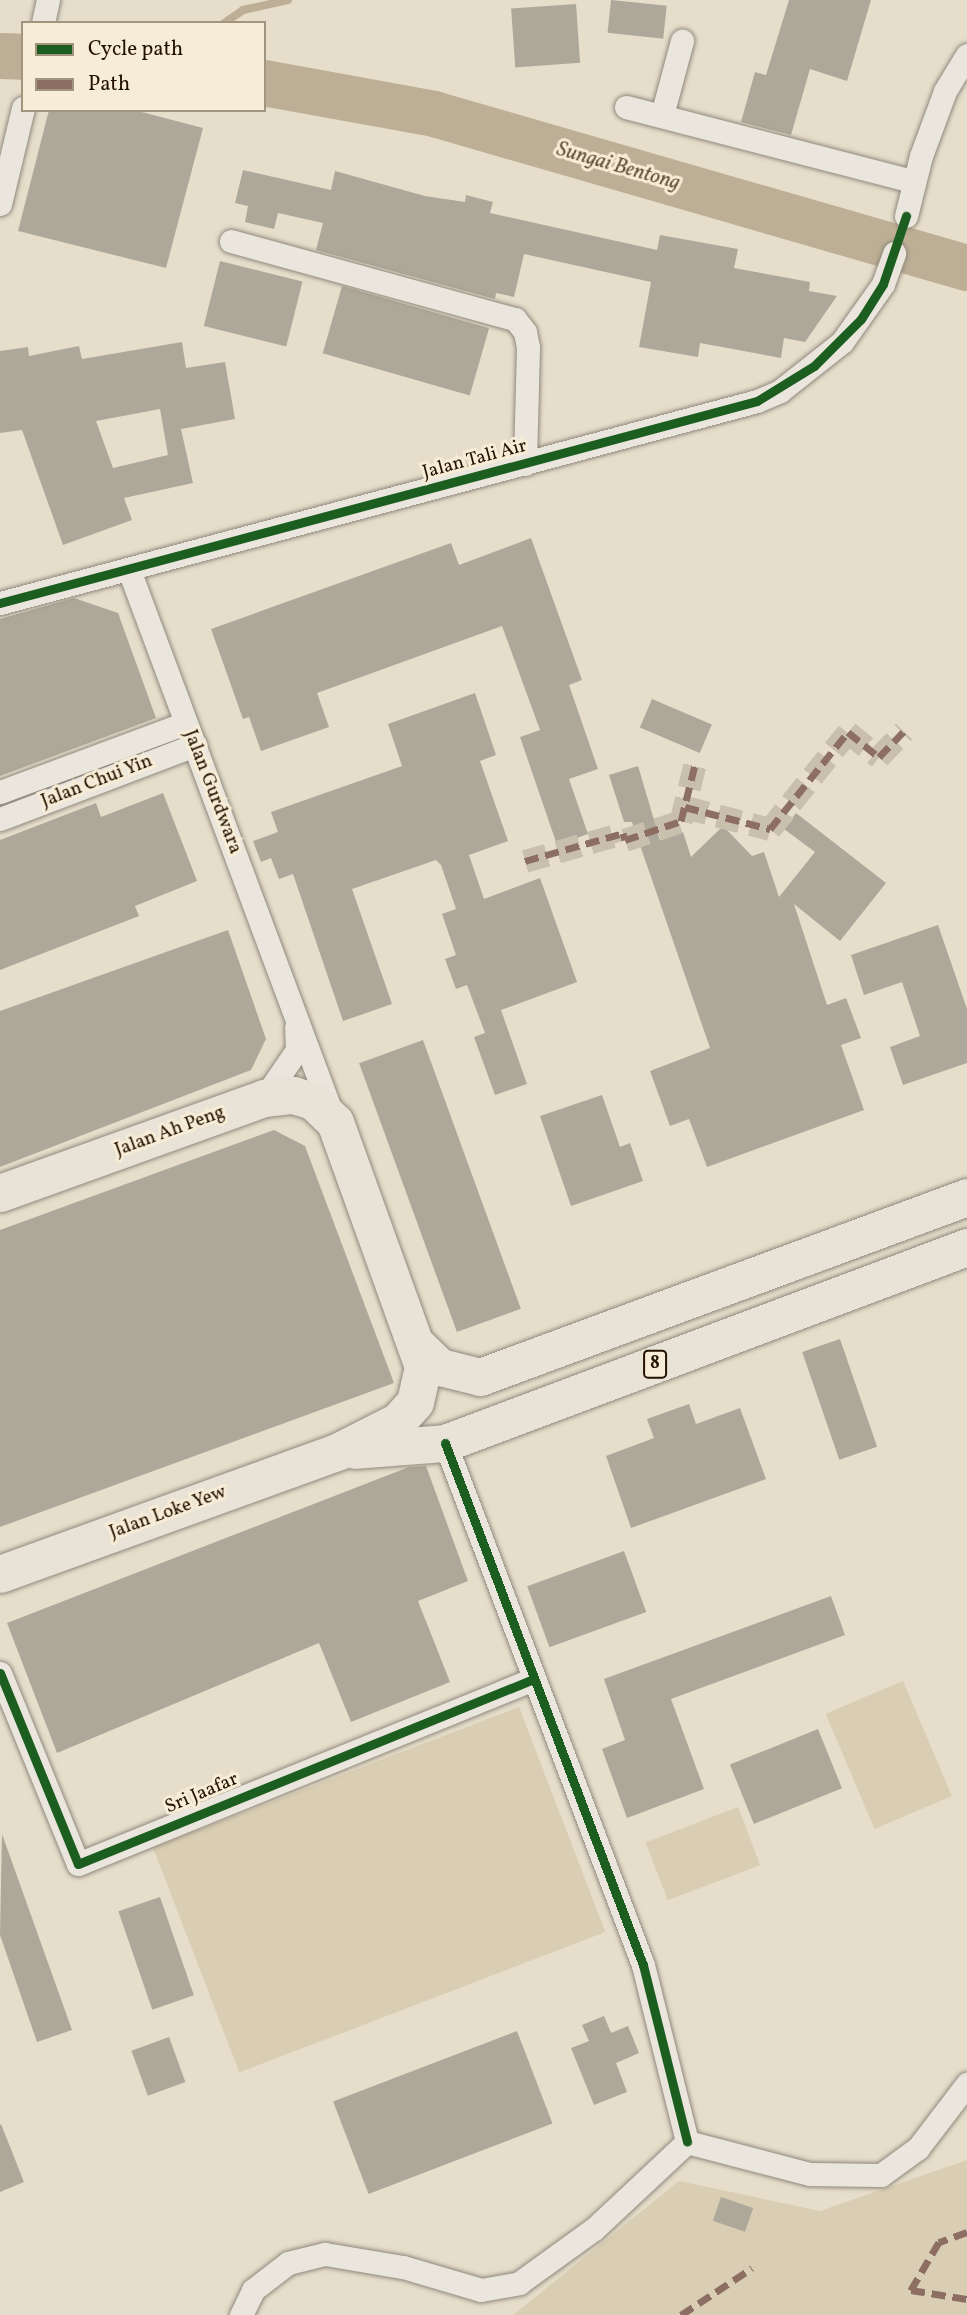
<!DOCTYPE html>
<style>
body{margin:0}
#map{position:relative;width:967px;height:2315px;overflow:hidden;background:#e6decb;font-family:Vollkorn,serif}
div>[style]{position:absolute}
.green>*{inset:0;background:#d9cdb3;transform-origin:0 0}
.stream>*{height:8px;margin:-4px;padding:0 4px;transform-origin:4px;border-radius:4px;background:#bdaf95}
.river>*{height:46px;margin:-23px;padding:0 23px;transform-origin:23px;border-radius:23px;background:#bdaf95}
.building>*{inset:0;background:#aea89a;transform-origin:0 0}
.street-tunnel>*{height:23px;margin-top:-11.5px;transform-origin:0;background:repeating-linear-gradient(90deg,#c9bfad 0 23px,transparent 0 34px)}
.roads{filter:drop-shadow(0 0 2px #90897d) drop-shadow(0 0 2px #90897d)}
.street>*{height:23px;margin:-11.5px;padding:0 11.5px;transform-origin:11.5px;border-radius:11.5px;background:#ebe6dd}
.primary>*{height:37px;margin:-18.5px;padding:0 18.5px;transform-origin:18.5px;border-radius:18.5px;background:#e8e2d7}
.quiet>*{height:7px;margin-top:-3.5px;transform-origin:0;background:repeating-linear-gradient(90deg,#8d6e63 0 14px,transparent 0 21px)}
.cycleway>*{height:9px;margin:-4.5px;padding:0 4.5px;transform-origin:4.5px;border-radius:4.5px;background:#1b5e20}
span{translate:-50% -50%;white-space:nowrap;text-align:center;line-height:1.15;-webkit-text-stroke:6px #f7ecd5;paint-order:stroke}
.shield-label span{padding:2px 5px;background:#f7ecd5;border:2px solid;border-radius:5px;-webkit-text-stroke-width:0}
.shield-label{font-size:18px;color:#231200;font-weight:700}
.street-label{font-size:19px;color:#231200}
.water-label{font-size:21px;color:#615039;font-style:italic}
.legend{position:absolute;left:21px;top:21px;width:245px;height:91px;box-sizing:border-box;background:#f7ecd5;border:2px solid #a29580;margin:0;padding:9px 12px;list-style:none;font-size:21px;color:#231200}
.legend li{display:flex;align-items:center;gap:14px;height:35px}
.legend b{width:35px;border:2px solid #a29580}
</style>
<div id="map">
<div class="green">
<i style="left:903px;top:1681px;width:125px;height:84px;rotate:67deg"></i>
<i style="left:519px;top:1707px;width:241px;height:392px;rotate:69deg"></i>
<i style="left:738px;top:1807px;width:62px;height:99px;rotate:69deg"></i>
<i style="clip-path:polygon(967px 2160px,967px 2315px,513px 2315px,679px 2181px,820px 2211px)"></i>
</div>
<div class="stream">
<i style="left:224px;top:23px;width:23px;rotate:-34deg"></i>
<i style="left:243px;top:10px;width:46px;rotate:-12.5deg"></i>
</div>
<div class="river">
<i style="left:0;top:56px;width:23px;rotate:2deg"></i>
<i style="left:264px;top:83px;width:173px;rotate:10.3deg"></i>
<i style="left:434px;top:114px;width:555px;rotate:16.12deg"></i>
</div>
<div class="building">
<i style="left:611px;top:0;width:56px;height:33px;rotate:6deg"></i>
<i style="clip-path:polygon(789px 0,871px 0,847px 81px,810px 69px,791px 135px,741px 122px,755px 72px,766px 75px)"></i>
<i style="left:576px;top:4px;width:59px;height:65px;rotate:86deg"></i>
<i style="clip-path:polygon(49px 110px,134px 110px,203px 128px,166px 268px,18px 231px)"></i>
<i style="clip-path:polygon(243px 170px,331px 190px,335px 171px,425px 196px,465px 202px,466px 195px,493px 202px,490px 213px,657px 250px,660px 235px,738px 249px,734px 268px,810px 282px,809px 291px,837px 296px,805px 342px,784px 338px,781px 358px,700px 343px,698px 357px,639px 347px,651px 282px,524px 254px,514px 297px,496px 293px,495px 299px,316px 250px,323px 223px,278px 213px,274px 229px,245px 222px,248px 206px,235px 203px)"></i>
<i style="left:220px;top:261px;width:85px;height:67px;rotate:14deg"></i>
<i style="left:342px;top:286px;width:153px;height:70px;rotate:16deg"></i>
<i style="clip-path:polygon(evenodd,182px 342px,186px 368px,225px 362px,235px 419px,181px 429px,193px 483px,124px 498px,132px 520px,63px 545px,22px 430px,0 433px,0 351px,28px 347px,29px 356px,79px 346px,82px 359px,182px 342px,160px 409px,168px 455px,113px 468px,96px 421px,160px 409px)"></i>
<i style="clip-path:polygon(531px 538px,582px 680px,569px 685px,598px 769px,569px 779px,588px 834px,557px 845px,520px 737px,540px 730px,502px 626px,317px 693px,329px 727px,261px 751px,249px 717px,243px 719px,211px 629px,451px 543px,459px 565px)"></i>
<i style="clip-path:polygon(74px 598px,118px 613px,156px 718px,0 776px,0 619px)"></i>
<i style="clip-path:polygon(475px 693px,496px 755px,480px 761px,508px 841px,469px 855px,484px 899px,540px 878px,577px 982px,501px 1010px,527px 1084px,495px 1095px,474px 1037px,485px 1033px,467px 985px,456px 989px,445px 959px,456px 955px,442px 914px,456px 909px,441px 865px,436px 860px,352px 889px,392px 1004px,343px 1021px,293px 874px,279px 879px,271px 858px,261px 862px,253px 841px,278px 832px,271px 812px,402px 766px,388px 724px)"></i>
<i style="left:652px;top:699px;width:65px;height:31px;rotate:23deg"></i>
<i style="clip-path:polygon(638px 766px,660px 840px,683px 832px,691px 857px,723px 826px,752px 856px,764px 852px,779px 897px,815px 852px,784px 829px,796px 813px,886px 883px,840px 941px,794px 904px,827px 1005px,846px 998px,861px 1038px,841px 1045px,864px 1110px,707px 1167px,689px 1119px,670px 1126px,650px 1071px,710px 1048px,632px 822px,624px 822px,609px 775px)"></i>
<i style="clip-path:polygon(163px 793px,197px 881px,135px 906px,139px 916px,0 970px,0 840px,96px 803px,101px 817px)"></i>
<i style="clip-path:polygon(938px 925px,967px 1009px,967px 1063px,903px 1085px,890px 1047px,920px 1036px,902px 982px,864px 995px,851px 955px)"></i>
<i style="clip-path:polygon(228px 930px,266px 1039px,251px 1070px,0 1167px,0 1011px)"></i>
<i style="left:423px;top:1040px;width:286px;height:68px;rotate:70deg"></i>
<i style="clip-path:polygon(602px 1095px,620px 1147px,630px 1143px,643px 1181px,571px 1206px,540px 1116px)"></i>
<i style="clip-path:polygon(274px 1130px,305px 1146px,394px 1383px,0 1527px,0 1230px)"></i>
<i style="left:840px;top:1339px;width:114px;height:40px;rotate:71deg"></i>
<i style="clip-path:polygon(689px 1404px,696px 1424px,740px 1408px,766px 1479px,631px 1528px,606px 1456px,654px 1438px,647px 1419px)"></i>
<i style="clip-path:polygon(426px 1466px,468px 1581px,418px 1601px,450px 1682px,351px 1722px,319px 1643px,57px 1753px,7px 1623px,409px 1467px)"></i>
<i style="left:624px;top:1551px;width:65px;height:103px;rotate:70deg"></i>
<i style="clip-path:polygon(831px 1596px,845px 1635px,671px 1699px,704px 1789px,627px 1818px,602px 1749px,625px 1740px,604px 1679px)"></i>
<i style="left:818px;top:1729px;width:64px;height:95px;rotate:68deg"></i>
<i style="clip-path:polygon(2px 1834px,72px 2030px,37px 2042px,0 1935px)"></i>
<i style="left:160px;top:1897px;width:104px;height:44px;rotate:71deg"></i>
<i style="clip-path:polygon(604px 2016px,611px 2033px,628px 2026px,639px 2053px,616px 2063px,627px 2092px,594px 2105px,571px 2048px,589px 2041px,582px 2025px)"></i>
<i style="left:517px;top:2031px;width:99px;height:197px;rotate:69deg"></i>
<i style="left:169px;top:2037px;width:48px;height:40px;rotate:70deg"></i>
<i style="clip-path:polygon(1px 2124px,24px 2182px,0 2192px,0 2125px)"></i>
<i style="left:721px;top:2197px;width:34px;height:25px;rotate:19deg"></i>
</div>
<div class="street-tunnel">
<i style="left:685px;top:807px;width:88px;rotate:14.5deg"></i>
<i style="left:770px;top:829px;width:124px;rotate:-51.2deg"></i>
<i style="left:848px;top:732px;width:40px;rotate:39deg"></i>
<i style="left:879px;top:757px;width:36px;rotate:-46deg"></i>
<i style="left:525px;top:861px;width:102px;rotate:-15.9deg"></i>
<i style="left:623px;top:833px;width:7px;rotate:74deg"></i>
<i style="left:625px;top:840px;width:59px;rotate:-18.7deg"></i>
<i style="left:681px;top:821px;width:62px;rotate:-76deg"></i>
</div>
<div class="roads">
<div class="street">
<i style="left:43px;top:23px;width:24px;rotate:-78deg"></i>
<i style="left:626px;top:107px;width:296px;rotate:14.5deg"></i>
<i style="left:662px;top:115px;width:77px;rotate:-74.9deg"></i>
<i style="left:0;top:204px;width:99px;rotate:-76.5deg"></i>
<i style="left:906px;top:216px;width:62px;rotate:-76deg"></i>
<i style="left:921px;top:156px;width:69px;rotate:-69.7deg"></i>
<i style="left:945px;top:91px;width:42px;rotate:-58.6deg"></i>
<i style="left:231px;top:241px;width:295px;rotate:15.4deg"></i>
<i style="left:515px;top:319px;width:16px;rotate:52deg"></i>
<i style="left:525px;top:332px;width:15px;rotate:79deg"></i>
<i style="left:528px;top:347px;width:117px;rotate:91.5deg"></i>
<i style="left:129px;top:570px;width:581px;rotate:69.54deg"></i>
<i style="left:0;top:603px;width:783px;rotate:-14.94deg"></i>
<i style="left:757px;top:401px;width:25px;rotate:-23deg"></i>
<i style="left:780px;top:391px;width:79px;rotate:-38.3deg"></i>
<i style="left:842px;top:342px;width:71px;rotate:-54.7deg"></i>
<i style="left:883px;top:284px;width:33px;rotate:-70deg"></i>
<i style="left:0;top:792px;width:198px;rotate:-20.4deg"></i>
<i style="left:0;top:819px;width:209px;rotate:-20.8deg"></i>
<i style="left:264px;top:1098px;width:58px;rotate:-55.5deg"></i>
<i style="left:297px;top:1050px;width:23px;rotate:-92deg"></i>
<i style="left:445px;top:1443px;width:558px;rotate:69.23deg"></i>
<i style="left:643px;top:1965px;width:182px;rotate:76deg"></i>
<i style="left:0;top:1673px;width:206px;rotate:67.8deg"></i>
<i style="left:78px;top:1864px;width:489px;rotate:-22.1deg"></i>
<i style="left:687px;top:2142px;width:127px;rotate:14.6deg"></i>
<i style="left:810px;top:2174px;width:71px;rotate:0.8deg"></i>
<i style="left:881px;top:2175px;width:46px;rotate:-36.1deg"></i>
<i style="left:918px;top:2148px;width:81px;rotate:-52.6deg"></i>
<i style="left:241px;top:2315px;width:28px;rotate:-64deg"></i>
<i style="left:253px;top:2290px;width:44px;rotate:-37.6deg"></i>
<i style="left:288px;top:2263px;width:38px;rotate:-14deg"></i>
<i style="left:325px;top:2254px;width:79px;rotate:9.5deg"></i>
<i style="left:403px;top:2267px;width:81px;rotate:16.4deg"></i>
<i style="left:481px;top:2290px;width:39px;rotate:-10deg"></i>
<i style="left:519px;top:2283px;width:92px;rotate:-35.8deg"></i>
<i style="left:594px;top:2229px;width:127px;rotate:-43.1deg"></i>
</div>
<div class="primary">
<i style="left:0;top:1193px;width:281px;rotate:-19.8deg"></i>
<i style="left:264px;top:1098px;width:29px;rotate:-6deg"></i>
<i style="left:293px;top:1095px;width:21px;rotate:17deg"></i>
<i style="left:313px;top:1101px;width:30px;rotate:44deg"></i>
<i style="left:335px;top:1122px;width:260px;rotate:70.2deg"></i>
<i style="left:423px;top:1367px;width:36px;rotate:103deg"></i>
<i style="left:415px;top:1402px;width:25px;rotate:132deg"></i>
<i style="left:398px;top:1421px;width:68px;rotate:153.1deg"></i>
<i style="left:337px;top:1452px;width:358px;rotate:160.1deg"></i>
<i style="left:415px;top:1343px;width:35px;rotate:44deg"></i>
<i style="left:440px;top:1367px;width:41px;rotate:14deg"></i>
<i style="left:480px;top:1377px;width:519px;rotate:-20.28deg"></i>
<i style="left:355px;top:1450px;width:90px;rotate:-4.4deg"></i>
<i style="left:445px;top:1443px;width:558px;rotate:-20.58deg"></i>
</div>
</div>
<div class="quiet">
<i style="left:685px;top:807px;width:88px;rotate:14.5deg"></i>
<i style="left:770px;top:829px;width:124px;rotate:-51.2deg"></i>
<i style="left:848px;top:732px;width:40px;rotate:39deg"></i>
<i style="left:879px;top:757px;width:36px;rotate:-46deg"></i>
<i style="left:525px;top:861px;width:102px;rotate:-15.9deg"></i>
<i style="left:623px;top:833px;width:7px;rotate:74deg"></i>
<i style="left:625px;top:840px;width:59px;rotate:-18.7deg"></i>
<i style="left:681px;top:821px;width:62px;rotate:-76deg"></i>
<i style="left:967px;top:2232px;width:30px;rotate:160deg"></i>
<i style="left:939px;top:2242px;width:56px;rotate:120.3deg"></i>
<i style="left:911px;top:2290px;width:57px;rotate:9.1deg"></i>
<i style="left:681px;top:2315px;width:85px;rotate:-33.5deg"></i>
</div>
<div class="cycleway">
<i style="left:0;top:603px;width:783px;rotate:-14.94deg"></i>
<i style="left:757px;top:401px;width:67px;rotate:-31.6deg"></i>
<i style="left:814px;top:366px;width:66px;rotate:-45deg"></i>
<i style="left:861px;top:319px;width:41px;rotate:-57.8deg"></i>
<i style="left:883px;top:284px;width:72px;rotate:-71.3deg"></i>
<i style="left:445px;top:1443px;width:558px;rotate:69.23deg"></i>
<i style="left:643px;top:1965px;width:182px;rotate:76deg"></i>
<i style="left:0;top:1673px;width:206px;rotate:67.8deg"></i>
<i style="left:78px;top:1864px;width:489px;rotate:-22.1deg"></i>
</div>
<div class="shield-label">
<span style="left:655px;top:1364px">8</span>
</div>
<div class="street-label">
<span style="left:475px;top:460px;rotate:-15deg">Jalan Tali Air</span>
<span style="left:97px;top:782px;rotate:-21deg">Jalan Chui Yin</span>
<span style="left:212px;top:792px;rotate:69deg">Jalan Gurdwara</span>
<span style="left:170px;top:1132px;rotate:-20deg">Jalan Ah Peng</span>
<span style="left:168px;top:1513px;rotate:-20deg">Jalan Loke Yew</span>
<span style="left:202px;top:1794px;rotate:-23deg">Sri Jaafar</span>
</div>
<div class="water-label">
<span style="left:618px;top:167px;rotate:16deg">Sungai Bentong</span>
</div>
<ul class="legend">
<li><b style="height:9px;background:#1b5e20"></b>Cycle path</li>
<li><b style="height:9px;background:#8d6e63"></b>Path</li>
</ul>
</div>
